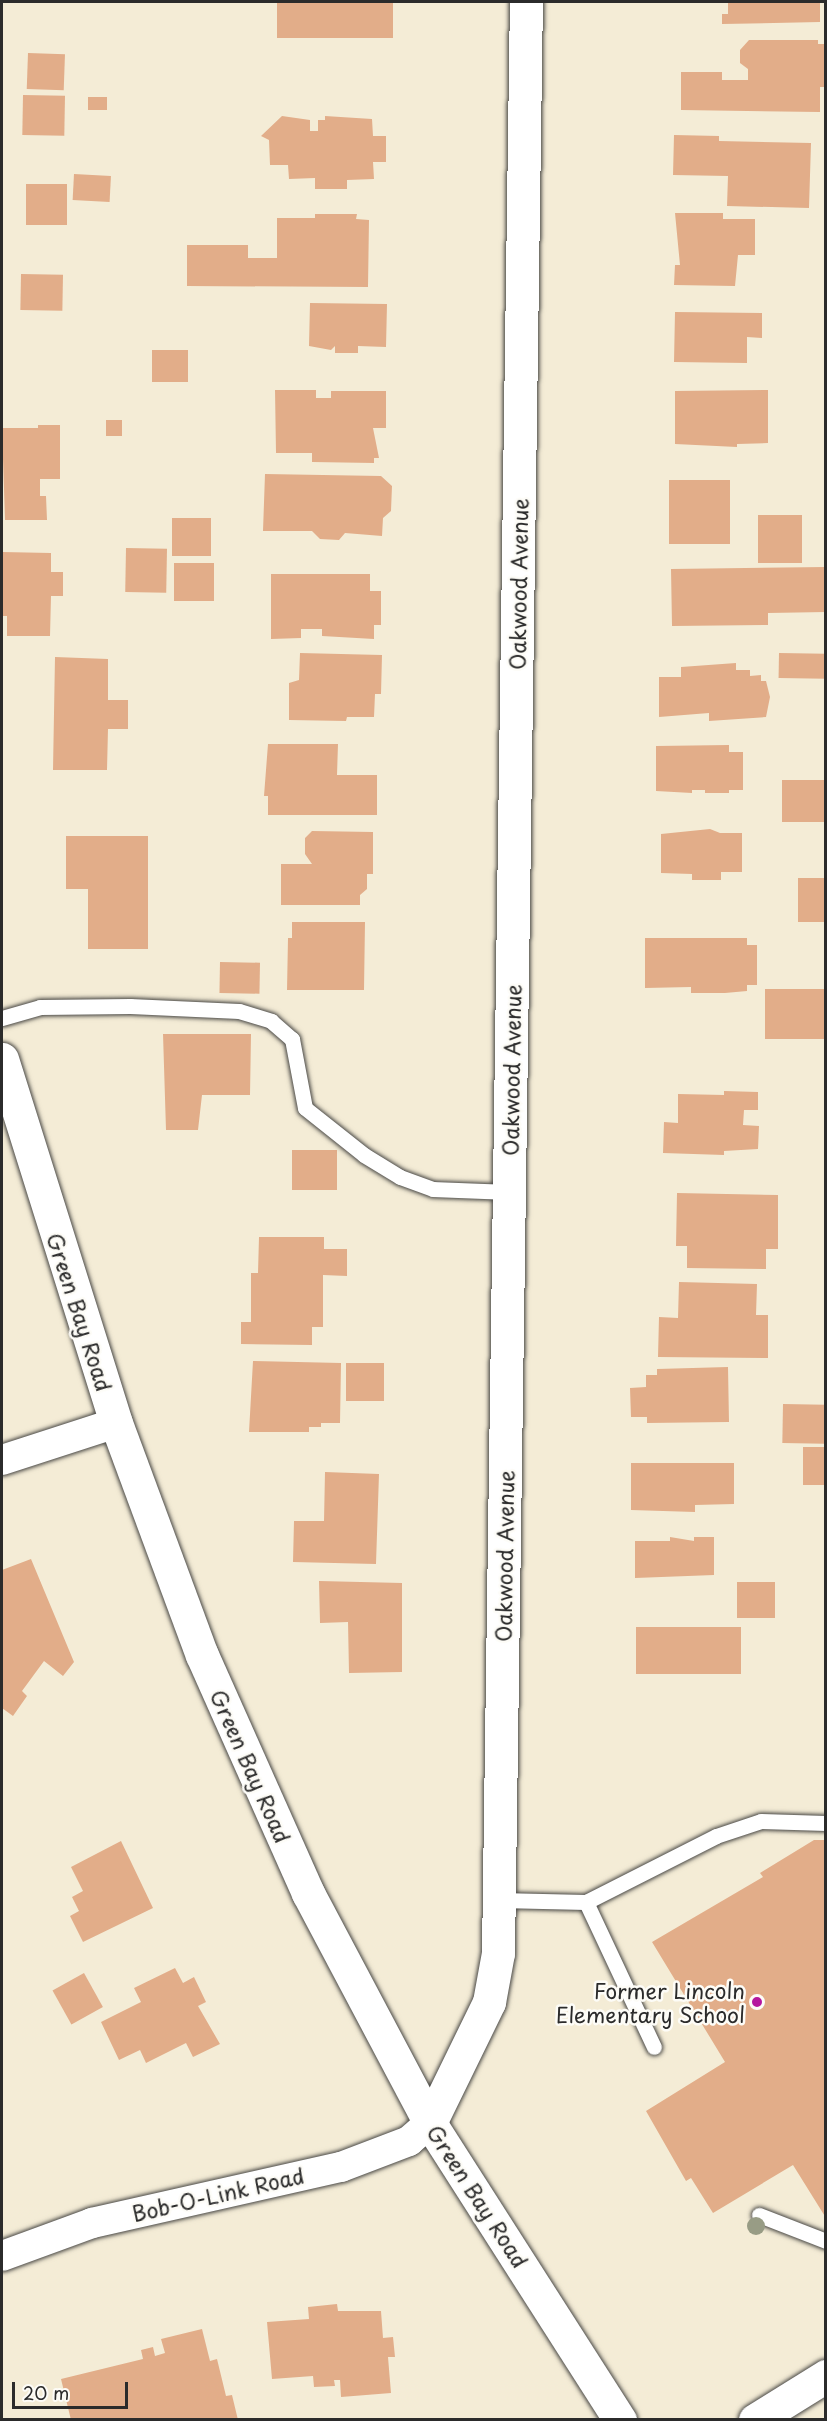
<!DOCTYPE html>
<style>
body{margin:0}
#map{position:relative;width:827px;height:2421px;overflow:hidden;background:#f4ecd6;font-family:"Playpen Sans",sans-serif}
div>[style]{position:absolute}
.building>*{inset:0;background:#e2ad89;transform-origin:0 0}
.roads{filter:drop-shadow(0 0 2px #494845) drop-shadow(0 0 2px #494845)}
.service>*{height:15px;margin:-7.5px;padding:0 7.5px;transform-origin:7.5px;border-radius:7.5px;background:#fff}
.minor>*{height:30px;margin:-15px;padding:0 15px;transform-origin:15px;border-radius:15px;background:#fff}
.tertiary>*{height:33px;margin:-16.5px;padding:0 16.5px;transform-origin:16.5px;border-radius:16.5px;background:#fff}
.secondary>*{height:33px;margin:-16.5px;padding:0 16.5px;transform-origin:16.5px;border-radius:16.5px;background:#fff}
.trees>*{width:18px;height:18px;margin:-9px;border-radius:50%;background:#989c85}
.dots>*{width:16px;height:16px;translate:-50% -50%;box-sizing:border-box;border:3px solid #fdfcf7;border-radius:50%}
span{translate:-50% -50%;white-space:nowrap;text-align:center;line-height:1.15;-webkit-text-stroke:5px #fdfcf7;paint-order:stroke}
.street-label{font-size:21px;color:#2b2b2b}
.poi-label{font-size:21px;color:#2b2b2b}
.right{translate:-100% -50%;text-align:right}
.frame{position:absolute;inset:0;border:3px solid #2b2b2b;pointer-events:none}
.scale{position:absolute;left:12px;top:2382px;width:116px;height:27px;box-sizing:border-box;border:3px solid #2b2b2b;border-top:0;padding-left:8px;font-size:18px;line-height:21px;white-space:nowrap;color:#2b2b2b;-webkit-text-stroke:4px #fdfcf7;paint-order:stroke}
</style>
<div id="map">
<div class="building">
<i style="left:277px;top:2px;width:116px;height:36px"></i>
<i style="clip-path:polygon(728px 2px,820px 2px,820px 22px,722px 24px,722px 14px,728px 14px)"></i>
<i style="clip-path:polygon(749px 40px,818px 40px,818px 44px,826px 44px,826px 87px,820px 87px,820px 112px,681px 110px,681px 72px,722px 72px,722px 80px,748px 80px,748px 69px,740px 63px,740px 50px)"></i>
<i style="left:28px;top:53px;width:37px;height:36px;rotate:2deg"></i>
<i style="left:23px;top:95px;width:42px;height:40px;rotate:1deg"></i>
<i style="left:88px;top:97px;width:19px;height:13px"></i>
<i style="clip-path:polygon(282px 116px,310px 120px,310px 131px,318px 131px,318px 120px,325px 120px,325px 116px,372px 119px,373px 136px,386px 136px,386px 162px,373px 162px,374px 179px,347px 180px,347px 189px,315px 189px,315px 178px,289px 179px,288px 165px,270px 165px,269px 140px,261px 136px)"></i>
<i style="clip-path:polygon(674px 135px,719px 136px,719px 141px,811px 143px,809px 208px,727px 206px,728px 176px,673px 175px)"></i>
<i style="left:74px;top:174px;width:37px;height:26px;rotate:3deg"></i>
<i style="left:67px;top:184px;width:41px;height:41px;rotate:90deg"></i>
<i style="clip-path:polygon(675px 213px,723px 213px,723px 219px,755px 219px,755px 255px,738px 255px,735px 286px,674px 285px,675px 265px,680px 265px)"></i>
<i style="clip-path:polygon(315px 214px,357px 214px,356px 219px,369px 220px,368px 287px,187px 286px,187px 245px,248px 245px,248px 258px,277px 258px,277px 218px,315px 218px)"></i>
<i style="left:21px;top:274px;width:42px;height:36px;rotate:1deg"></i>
<i style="clip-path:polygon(310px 303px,387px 304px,386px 347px,358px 346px,358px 353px,335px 353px,335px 346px,331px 350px,309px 346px)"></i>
<i style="clip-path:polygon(675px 312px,762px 313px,762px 338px,747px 337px,747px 363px,674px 362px)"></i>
<i style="left:152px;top:350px;width:36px;height:32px"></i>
<i style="clip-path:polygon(275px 390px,316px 390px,316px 398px,331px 398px,331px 391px,386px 391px,386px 428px,373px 428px,379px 458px,374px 458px,374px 463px,312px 462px,312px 453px,276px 453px)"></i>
<i style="clip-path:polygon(768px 390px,768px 443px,737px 444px,737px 447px,675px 444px,675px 391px)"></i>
<i style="left:106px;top:420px;width:16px;height:16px"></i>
<i style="clip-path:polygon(38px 425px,60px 425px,60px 479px,40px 479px,40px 496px,46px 496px,47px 520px,5px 520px,2px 428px,38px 428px)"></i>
<i style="clip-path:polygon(265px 474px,381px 476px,392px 486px,391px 511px,383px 518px,382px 536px,345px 533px,339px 540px,320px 539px,312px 531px,263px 531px)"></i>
<i style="left:669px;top:480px;width:61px;height:64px"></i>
<i style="left:758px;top:515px;width:44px;height:48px"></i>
<i style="left:172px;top:518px;width:39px;height:38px"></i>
<i style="left:126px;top:548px;width:41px;height:44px;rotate:1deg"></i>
<i style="clip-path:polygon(2px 552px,51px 553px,51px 572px,63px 572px,63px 596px,51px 596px,50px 636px,7px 636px,7px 616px,2px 616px)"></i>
<i style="left:174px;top:563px;width:40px;height:38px"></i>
<i style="clip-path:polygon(826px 567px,826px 612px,768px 613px,768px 625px,672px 626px,671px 569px)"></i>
<i style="clip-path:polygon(271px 574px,370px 574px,370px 591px,381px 591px,381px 625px,374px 625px,374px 639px,322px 636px,322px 629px,301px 629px,301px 638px,271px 639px)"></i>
<i style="clip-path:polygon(300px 653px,382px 655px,381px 694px,375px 694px,374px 717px,347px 717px,346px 721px,289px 720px,289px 683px,299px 680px)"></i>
<i style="left:779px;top:653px;width:47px;height:25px;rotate:1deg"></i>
<i style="clip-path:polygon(55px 657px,108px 659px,108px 700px,128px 700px,128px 729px,108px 729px,107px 770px,53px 770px)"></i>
<i style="clip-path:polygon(736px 663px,736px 670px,750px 670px,750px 676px,761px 675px,761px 681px,766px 681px,770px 697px,766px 717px,709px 721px,709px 713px,659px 717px,659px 677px,681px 677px,681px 667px)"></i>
<i style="clip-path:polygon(268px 744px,338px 744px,337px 775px,377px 775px,377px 815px,268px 815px,268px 796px,264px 796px)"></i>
<i style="clip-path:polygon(729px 745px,729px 752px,743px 752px,743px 790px,729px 790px,729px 793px,705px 793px,705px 790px,692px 790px,692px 793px,656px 791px,656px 746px)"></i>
<i style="left:826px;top:780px;width:42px;height:44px;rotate:90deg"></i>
<i style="clip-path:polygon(710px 829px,720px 833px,742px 833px,742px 872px,721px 872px,721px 880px,692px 880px,692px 874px,661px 873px,661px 834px)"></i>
<i style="clip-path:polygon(312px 831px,373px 832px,373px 874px,367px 874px,367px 889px,360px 895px,360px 905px,281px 905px,281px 864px,312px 864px,305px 854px,305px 838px)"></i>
<i style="clip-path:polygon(66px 836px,148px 836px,148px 949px,88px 949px,88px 889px,66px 889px)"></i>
<i style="left:798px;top:878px;width:28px;height:44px"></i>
<i style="clip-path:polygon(292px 922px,365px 922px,364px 990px,287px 990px,288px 938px,292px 938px)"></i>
<i style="clip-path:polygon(645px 938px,747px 938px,747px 945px,757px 945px,757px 985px,747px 985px,747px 991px,725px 993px,691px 993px,691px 987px,645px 988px)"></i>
<i style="left:220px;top:962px;width:40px;height:31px;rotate:1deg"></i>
<i style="left:765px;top:989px;width:61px;height:50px"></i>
<i style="clip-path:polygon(163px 1034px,251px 1034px,250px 1095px,202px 1095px,198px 1130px,166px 1130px)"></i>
<i style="clip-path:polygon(724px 1091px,758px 1092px,758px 1110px,744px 1110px,743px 1125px,759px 1126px,758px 1149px,724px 1151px,724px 1155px,663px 1153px,664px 1122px,678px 1123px,678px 1094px,724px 1095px)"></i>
<i style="left:292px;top:1150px;width:45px;height:40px"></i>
<i style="clip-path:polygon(677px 1193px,778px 1195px,778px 1249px,766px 1249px,766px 1269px,687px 1268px,687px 1246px,676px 1246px)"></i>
<i style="clip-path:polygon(259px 1237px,324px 1237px,324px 1249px,347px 1249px,347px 1276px,323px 1275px,323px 1327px,312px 1327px,312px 1345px,241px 1344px,241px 1322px,251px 1322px,251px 1273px,258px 1273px)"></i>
<i style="clip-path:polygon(679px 1282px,757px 1284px,756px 1315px,768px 1315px,768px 1358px,658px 1357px,659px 1317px,678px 1318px)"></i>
<i style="clip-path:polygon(253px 1361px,341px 1363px,340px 1423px,321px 1423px,321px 1427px,309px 1427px,309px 1432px,249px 1432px)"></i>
<i style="left:346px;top:1363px;width:38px;height:38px"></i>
<i style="clip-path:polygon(728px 1367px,729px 1422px,647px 1423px,647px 1417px,631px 1417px,630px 1388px,646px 1387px,646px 1375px,657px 1375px,657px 1369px)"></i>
<i style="left:783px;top:1404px;width:42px;height:39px;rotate:1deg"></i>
<i style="left:803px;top:1447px;width:23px;height:38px"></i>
<i style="clip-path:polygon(631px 1463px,734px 1463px,734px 1504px,695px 1505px,695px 1512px,631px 1510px)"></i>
<i style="clip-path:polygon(325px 1472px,379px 1474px,376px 1564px,293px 1562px,294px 1521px,324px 1521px)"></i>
<i style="clip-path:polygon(670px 1537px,694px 1541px,694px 1537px,714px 1537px,714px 1575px,635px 1578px,635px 1541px,670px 1541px)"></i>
<i style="clip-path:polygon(31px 1559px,74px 1662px,63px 1676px,44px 1661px,22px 1691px,27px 1696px,13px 1716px,2px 1708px,2px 1570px)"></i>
<i style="clip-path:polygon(319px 1581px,402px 1583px,402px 1672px,349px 1673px,348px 1622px,320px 1623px)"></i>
<i style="left:737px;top:1582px;width:38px;height:36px"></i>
<i style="left:636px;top:1627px;width:105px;height:47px"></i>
<i style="clip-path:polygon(814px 1840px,826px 1840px,826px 2218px,793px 2165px,713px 2213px,691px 2178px,686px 2181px,646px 2111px,725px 2062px,652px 1942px,763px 1877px,760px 1873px)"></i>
<i style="clip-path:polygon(121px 1841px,153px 1908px,83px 1942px,70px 1916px,79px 1911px,72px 1897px,83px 1891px,71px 1867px)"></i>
<i style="clip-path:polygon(175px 1968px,183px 1983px,194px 1977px,206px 2002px,198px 2006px,220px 2044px,193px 2057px,186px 2043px,146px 2063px,140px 2050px,119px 2060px,101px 2022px,141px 2002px,134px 1988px)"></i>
<i style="left:84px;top:1973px;width:39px;height:36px;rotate:61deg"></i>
<i style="clip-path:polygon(337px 2304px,338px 2311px,381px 2311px,383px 2338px,393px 2337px,395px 2357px,388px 2357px,391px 2393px,341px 2397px,340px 2380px,334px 2380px,335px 2386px,314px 2387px,313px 2376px,272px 2379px,267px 2322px,309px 2319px,308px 2307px)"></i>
<i style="clip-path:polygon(202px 2329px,210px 2361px,217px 2359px,226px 2396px,232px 2395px,238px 2420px,71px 2420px,61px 2379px,143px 2359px,141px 2350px,153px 2347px,155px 2356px,165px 2353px,161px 2339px)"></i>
</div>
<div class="roads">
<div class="service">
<i style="left:2px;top:1018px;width:40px;rotate:-16deg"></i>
<i style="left:40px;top:1007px;width:90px;rotate:-0.6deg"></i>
<i style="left:130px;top:1006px;width:109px;rotate:2.6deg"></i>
<i style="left:239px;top:1011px;width:34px;rotate:17deg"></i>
<i style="left:271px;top:1021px;width:28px;rotate:41deg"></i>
<i style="left:292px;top:1039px;width:70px;rotate:79.3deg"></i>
<i style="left:305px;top:1108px;width:75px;rotate:38.5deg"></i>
<i style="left:364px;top:1155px;width:42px;rotate:31.4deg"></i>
<i style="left:400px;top:1177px;width:35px;rotate:20deg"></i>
<i style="left:433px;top:1189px;width:76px;rotate:2.3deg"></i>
<i style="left:499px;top:1900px;width:87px;rotate:1.3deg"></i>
<i style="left:586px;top:1902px;width:146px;rotate:-26.9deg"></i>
<i style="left:716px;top:1836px;width:47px;rotate:-18.4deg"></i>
<i style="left:761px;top:1821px;width:65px;rotate:1.8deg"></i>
<i style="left:586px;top:1902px;width:160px;rotate:64.9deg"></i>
<i style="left:759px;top:2215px;width:72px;rotate:21.2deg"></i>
</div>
<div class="minor">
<i style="left:2px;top:1460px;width:120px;rotate:-18deg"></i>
<i style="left:2px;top:2256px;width:96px;rotate:-20.1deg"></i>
<i style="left:92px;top:2223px;width:255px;rotate:-12.7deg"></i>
<i style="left:341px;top:2167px;width:73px;rotate:-20.9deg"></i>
<i style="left:409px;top:2141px;width:28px;rotate:-41deg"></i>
</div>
<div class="tertiary">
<i style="left:430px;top:2123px;width:135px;rotate:-64deg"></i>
<i style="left:489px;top:2002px;width:50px;rotate:-79.6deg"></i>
<i style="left:498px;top:1953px;width:1951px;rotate:-89.18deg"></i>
<i style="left:755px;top:2420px;width:84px;rotate:-31.8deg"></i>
</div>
<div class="secondary">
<i style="left:2px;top:1059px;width:381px;rotate:72.6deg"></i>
<i style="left:116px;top:1423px;width:247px;rotate:69.7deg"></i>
<i style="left:202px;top:1655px;width:261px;rotate:66deg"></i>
<i style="left:308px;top:1893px;width:260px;rotate:62.1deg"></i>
<i style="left:430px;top:2123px;width:353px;rotate:57.4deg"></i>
</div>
</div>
<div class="trees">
<i style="left:756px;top:2226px"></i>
</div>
<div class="dots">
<i style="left:757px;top:2002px;background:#b5179e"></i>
</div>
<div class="street-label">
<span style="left:518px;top:584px;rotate:-89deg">Oakwood Avenue</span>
<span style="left:511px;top:1070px;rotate:-89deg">Oakwood Avenue</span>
<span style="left:80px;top:1312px;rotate:72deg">Green Bay Road</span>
<span style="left:504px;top:1556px;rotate:-89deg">Oakwood Avenue</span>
<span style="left:251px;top:1766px;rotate:66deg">Green Bay Road</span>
<span style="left:218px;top:2194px;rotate:-13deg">Bob-O-Link Road</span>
<span style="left:478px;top:2196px;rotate:57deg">Green Bay Road</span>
</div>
<div class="poi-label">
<span class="right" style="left:745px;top:2002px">Former Lincoln<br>Elementary School</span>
</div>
<div class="frame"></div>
<div class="scale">20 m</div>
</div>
